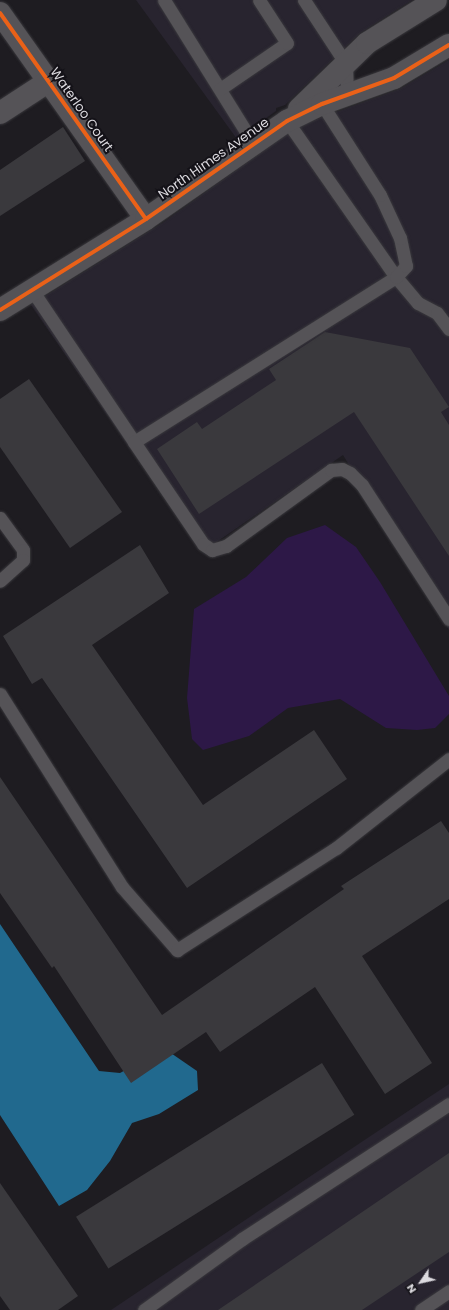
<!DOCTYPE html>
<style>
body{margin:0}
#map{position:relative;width:449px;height:1310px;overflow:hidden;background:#1e1c21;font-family:Poppins,sans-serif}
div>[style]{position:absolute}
.built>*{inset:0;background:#28242f}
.green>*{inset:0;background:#2d1847}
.water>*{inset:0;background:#21698e}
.building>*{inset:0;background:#3a393d;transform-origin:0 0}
.roads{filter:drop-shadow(0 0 1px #3a393d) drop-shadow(0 0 1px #3a393d)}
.service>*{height:13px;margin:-6.5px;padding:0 6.5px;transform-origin:6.5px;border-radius:6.5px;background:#555357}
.minor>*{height:22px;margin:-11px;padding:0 11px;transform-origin:11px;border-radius:11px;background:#555357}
.tertiary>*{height:22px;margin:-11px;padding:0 11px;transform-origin:11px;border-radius:11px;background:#555357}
.cycleway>*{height:4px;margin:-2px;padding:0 2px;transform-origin:2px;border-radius:2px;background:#ea6118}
span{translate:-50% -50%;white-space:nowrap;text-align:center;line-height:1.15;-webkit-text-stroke:4px #141218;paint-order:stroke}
.street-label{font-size:13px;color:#dcdadf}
.north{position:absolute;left:401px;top:1262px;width:40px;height:40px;-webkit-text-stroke:3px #141218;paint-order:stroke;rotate:236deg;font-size:11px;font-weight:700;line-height:16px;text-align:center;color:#dcdadf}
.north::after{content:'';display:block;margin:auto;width:14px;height:18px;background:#dcdadf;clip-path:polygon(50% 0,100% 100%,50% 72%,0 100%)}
</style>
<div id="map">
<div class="built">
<i style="clip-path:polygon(136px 0,412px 0,360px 33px,285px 105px,276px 108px,276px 111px,237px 139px)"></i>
<i style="clip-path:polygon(449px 60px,449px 630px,343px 455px,202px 552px,31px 305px,164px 222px,298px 126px,400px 89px)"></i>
<i style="clip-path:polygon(449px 1084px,449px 1310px,111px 1310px,366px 1139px)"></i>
</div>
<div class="green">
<i style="clip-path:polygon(325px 525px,356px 547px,380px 582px,449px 696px,449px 714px,435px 728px,417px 730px,386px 728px,340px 699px,288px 708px,249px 736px,203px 750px,192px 739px,187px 698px,194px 609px,246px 577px,287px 538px)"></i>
</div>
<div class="water">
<i style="clip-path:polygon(0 924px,99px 1071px,120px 1073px,165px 1049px,197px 1071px,198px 1090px,159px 1114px,132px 1123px,110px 1161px,87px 1190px,59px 1206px,0 1115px)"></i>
</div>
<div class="building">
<i style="clip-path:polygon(63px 127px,85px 161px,0 216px,0 170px)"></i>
<i style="clip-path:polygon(325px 332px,410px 348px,449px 407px,441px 412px,449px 425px,449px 556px,354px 412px,199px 514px,157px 449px,197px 422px,202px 429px,276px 380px,269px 369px)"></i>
<i style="clip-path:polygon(29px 379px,122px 512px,70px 548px,0 447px,0 399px)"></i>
<i style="clip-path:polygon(140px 545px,169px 593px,92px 645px,203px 805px,314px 730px,347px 779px,187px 888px,42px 678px,32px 684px,3px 636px)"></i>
<i style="clip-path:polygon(0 777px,162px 1015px,344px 889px,341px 886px,441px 821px,449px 833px,449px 899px,362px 956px,432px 1063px,385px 1094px,315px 987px,220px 1052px,206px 1032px,131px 1083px,54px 966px,52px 968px,0 893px)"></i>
<i style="left:322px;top:1063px;width:61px;height:290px;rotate:58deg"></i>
<i style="clip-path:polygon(449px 1153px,449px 1252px,362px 1310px,218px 1310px)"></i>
<i style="clip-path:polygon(0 1183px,78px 1296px,58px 1310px,10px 1310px,0 1296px)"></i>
</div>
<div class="roads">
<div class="service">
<i style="left:164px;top:0;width:168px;rotate:58.1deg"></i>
<i style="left:304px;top:0;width:77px;rotate:56.7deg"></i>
<i style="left:346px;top:64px;width:31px;rotate:88deg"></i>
<i style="left:220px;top:89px;width:81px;rotate:-34.5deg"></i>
<i style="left:287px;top:43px;width:51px;rotate:-123.1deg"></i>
<i style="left:287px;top:121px;width:190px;rotate:55.1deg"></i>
<i style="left:396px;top:277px;width:34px;rotate:50deg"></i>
<i style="left:418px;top:303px;width:21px;rotate:28deg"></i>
<i style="left:437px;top:313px;width:20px;rotate:53deg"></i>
<i style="left:32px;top:290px;width:183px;rotate:56.1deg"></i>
<i style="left:134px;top:442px;width:310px;rotate:-32.2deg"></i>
<i style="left:396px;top:277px;width:15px;rotate:-48deg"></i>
<i style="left:406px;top:266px;width:29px;rotate:-102deg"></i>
<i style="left:400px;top:238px;width:47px;rotate:-114.9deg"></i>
<i style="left:380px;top:195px;width:115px;rotate:-122.6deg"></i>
<i style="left:134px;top:442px;width:123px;rotate:55.9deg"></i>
<i style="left:203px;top:544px;width:11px;rotate:34deg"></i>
<i style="left:212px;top:550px;width:15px;rotate:-16deg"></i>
<i style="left:226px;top:546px;width:130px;rotate:-35.9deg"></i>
<i style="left:331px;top:470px;width:11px;rotate:-5deg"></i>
<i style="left:342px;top:469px;width:9px;rotate:27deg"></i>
<i style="left:350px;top:473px;width:17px;rotate:45deg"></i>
<i style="left:362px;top:485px;width:160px;rotate:57deg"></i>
<i style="left:0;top:518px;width:39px;rotate:54deg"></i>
<i style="left:23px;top:550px;width:10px;rotate:90deg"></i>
<i style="left:23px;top:560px;width:31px;rotate:138deg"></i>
<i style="left:0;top:694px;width:228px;rotate:57.7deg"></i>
<i style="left:122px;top:887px;width:84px;rotate:48.9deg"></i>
<i style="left:177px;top:950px;width:189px;rotate:-32.7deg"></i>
<i style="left:336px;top:848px;width:144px;rotate:-38.2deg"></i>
<i style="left:144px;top:1310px;width:121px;rotate:-35.9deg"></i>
<i style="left:242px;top:1239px;width:247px;rotate:-33.1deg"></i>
<i style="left:421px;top:1310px;width:34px;rotate:-34deg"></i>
</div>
<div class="minor">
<i style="left:0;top:13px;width:252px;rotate:54.7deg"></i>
<i style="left:0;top:113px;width:59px;rotate:-33.1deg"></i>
</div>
<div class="tertiary">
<i style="left:299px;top:109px;width:95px;rotate:-44.1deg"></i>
<i style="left:367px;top:43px;width:81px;rotate:-31.9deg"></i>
<i style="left:0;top:310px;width:172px;rotate:-31.9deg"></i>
<i style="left:146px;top:219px;width:172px;rotate:-34.8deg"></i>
<i style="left:287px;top:121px;width:39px;rotate:-26deg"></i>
<i style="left:322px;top:104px;width:77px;rotate:-19.9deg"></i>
<i style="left:394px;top:78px;width:64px;rotate:-31deg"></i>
</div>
</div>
<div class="cycleway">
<i style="left:0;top:13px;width:252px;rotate:54.7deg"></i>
<i style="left:0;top:310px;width:172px;rotate:-31.9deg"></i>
<i style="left:146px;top:219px;width:172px;rotate:-34.8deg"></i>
<i style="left:287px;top:121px;width:39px;rotate:-26deg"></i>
<i style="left:322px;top:104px;width:77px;rotate:-19.9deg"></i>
<i style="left:394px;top:78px;width:64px;rotate:-31deg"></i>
</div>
<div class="street-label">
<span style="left:81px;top:110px;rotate:55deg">Waterloo Court</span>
<span style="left:214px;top:159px;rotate:-35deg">North Himes Avenue</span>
</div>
<div class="north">N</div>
</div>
